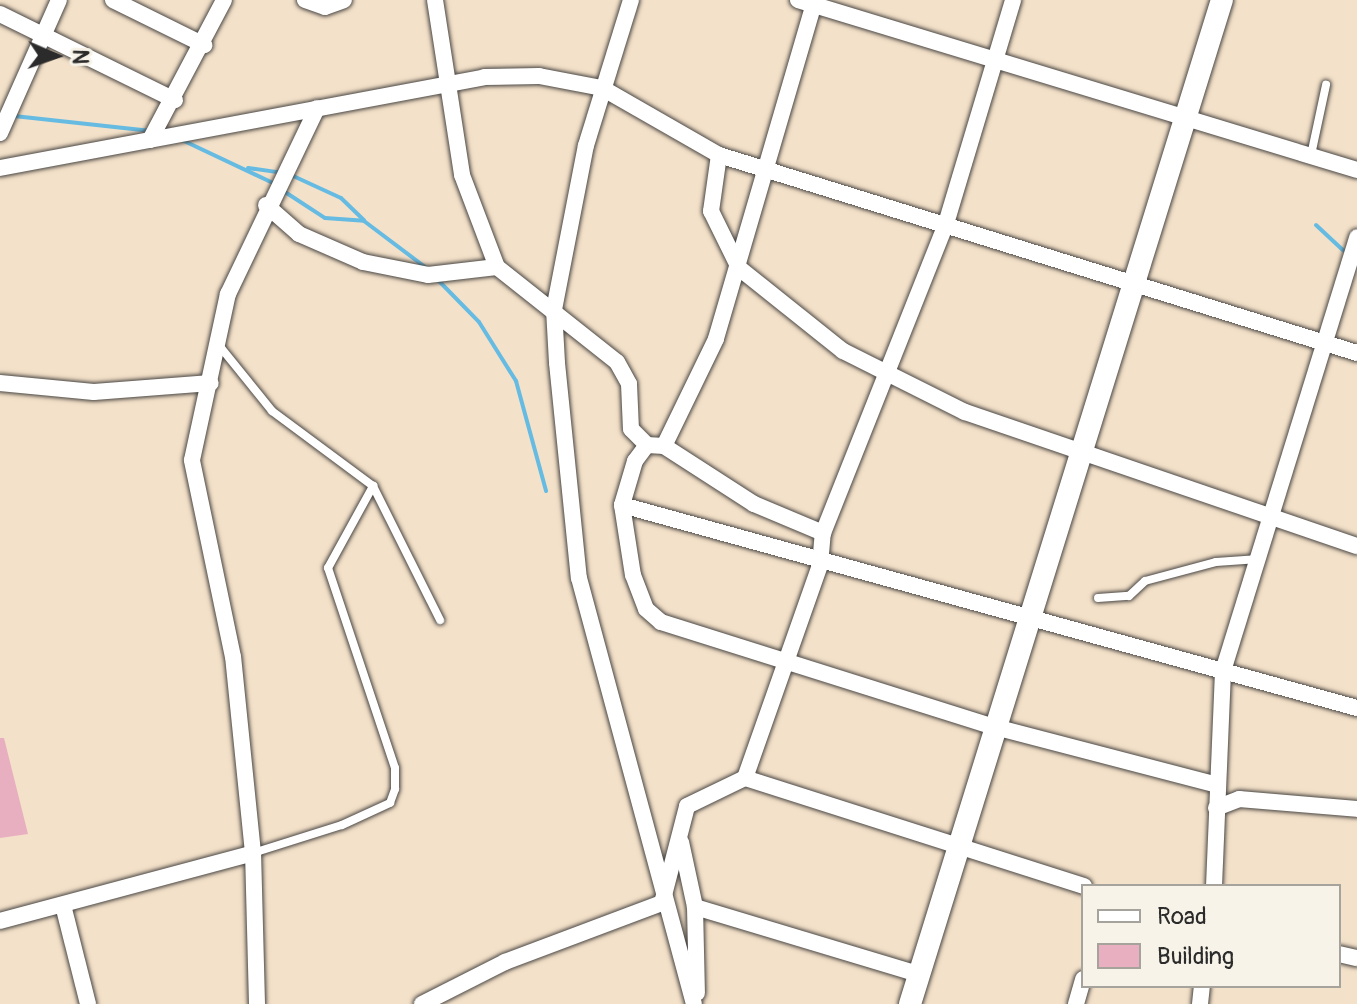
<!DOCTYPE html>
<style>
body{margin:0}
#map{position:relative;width:1357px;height:1004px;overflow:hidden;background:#f4e1c9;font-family:Pangolin,sans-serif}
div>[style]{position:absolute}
.stream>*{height:4px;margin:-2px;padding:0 2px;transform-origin:2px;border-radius:2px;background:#66bbe2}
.building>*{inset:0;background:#e8afc0}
.roads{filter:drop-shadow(0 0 2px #494643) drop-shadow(0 0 2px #494643)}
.service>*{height:8px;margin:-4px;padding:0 4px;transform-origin:4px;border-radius:4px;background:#fff}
.minor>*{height:16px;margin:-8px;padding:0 8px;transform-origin:8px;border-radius:8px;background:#fff}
.tertiary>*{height:22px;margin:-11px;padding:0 11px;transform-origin:11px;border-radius:11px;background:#fff}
span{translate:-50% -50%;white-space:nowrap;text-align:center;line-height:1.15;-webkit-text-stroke:6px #f7f3e8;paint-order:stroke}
.legend{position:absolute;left:1081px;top:884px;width:260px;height:104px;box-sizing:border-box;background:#f7f3e8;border:2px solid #a5a39c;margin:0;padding:10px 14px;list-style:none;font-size:24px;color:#2b2b2b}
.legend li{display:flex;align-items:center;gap:16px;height:40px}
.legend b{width:40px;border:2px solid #a5a39c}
.north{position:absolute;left:16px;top:16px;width:80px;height:80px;-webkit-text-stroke:6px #f7f3e8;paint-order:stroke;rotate:92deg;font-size:22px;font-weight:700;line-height:32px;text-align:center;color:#2b2b2b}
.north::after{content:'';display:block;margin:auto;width:28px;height:36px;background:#2b2b2b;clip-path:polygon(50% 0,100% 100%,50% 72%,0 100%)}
</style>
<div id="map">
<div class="stream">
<i style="left:14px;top:116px;width:138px;rotate:6.2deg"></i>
<i style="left:182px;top:140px;width:103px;rotate:25.3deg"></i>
<i style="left:248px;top:168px;width:35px;rotate:8deg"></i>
<i style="left:291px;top:175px;width:55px;rotate:24.7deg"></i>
<i style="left:341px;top:198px;width:32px;rotate:44deg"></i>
<i style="left:282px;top:190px;width:51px;rotate:33.1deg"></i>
<i style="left:325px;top:218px;width:39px;rotate:4deg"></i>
<i style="left:364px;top:221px;width:76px;rotate:37deg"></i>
<i style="left:1316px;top:225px;width:37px;rotate:43deg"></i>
<i style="left:437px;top:279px;width:60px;rotate:45.7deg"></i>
<i style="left:479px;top:322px;width:70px;rotate:57.9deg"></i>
<i style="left:516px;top:381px;width:114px;rotate:74.7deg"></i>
</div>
<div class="building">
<i style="clip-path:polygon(0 738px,4px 738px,28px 834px,0 838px)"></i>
</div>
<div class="roads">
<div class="service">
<i style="left:1311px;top:155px;width:72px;rotate:-77.9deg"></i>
<i style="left:218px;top:344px;width:86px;rotate:51.1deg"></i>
<i style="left:272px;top:411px;width:126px;rotate:36.6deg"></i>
<i style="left:373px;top:486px;width:150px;rotate:63.4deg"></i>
<i style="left:1098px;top:598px;width:31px;rotate:-4deg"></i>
<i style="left:1129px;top:596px;width:22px;rotate:-43deg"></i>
<i style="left:1145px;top:581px;width:73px;rotate:-15deg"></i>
<i style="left:1216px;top:562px;width:43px;rotate:-4deg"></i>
<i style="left:253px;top:853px;width:93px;rotate:-17.5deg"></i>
<i style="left:342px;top:825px;width:53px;rotate:-24.6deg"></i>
<i style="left:390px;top:803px;width:15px;rotate:-70deg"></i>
<i style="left:395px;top:789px;width:21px;rotate:-90deg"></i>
<i style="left:395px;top:768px;width:211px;rotate:-108.5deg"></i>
<i style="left:328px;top:568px;width:94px;rotate:-61.2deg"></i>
</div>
<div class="minor">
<i style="left:113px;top:0;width:102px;rotate:26.3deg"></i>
<i style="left:305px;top:0;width:21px;rotate:19deg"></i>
<i style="left:325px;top:7px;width:20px;rotate:-20deg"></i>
<i style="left:435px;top:0;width:177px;rotate:81.2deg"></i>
<i style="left:462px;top:175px;width:98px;rotate:69.2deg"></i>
<i style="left:497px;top:267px;width:153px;rotate:38.4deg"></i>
<i style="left:617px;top:362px;width:25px;rotate:61deg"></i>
<i style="left:629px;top:384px;width:45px;rotate:87.5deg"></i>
<i style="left:631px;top:429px;width:23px;rotate:45deg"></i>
<i style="left:631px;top:0;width:152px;rotate:107.2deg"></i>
<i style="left:586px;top:145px;width:167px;rotate:101deg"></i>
<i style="left:554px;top:309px;width:54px;rotate:86.8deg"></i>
<i style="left:557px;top:363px;width:216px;rotate:84.2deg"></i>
<i style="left:579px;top:578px;width:441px;rotate:74.9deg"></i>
<i style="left:798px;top:0;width:584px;rotate:16.92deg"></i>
<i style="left:815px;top:0;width:353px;rotate:106.3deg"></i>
<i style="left:716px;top:339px;width:119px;rotate:115.9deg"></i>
<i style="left:664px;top:446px;width:107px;rotate:32.8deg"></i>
<i style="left:754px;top:504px;width:75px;rotate:22.8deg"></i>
<i style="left:0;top:14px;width:195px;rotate:26.2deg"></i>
<i style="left:0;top:133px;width:145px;rotate:-66.1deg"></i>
<i style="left:150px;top:140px;width:158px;rotate:-62.1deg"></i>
<i style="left:719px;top:155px;width:57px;rotate:98.1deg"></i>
<i style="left:711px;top:211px;width:64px;rotate:63.8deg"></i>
<i style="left:739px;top:268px;width:133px;rotate:38.6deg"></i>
<i style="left:843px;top:351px;width:136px;rotate:26.6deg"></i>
<i style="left:965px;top:412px;width:414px;rotate:18.9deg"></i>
<i style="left:0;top:168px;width:492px;rotate:-10.6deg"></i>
<i style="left:484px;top:77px;width:55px;rotate:-1deg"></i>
<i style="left:539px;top:76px;width:64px;rotate:10.8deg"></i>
<i style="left:602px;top:88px;width:135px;rotate:29.8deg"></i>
<i style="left:719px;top:155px;width:668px;rotate:17.24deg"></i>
<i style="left:266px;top:205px;width:44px;rotate:41.3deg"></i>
<i style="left:299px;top:234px;width:70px;rotate:23.6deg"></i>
<i style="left:363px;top:262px;width:66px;rotate:11.3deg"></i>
<i style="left:428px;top:275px;width:69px;rotate:-6.6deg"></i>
<i style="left:0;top:383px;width:94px;rotate:5.5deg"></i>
<i style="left:94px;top:392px;width:117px;rotate:-4.4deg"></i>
<i style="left:664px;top:446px;width:17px;rotate:-177deg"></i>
<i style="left:647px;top:445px;width:20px;rotate:127deg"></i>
<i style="left:635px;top:461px;width:46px;rotate:106.5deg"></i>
<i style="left:622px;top:505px;width:71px;rotate:81.1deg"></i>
<i style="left:633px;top:575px;width:36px;rotate:69deg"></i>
<i style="left:646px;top:609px;width:20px;rotate:41deg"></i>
<i style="left:661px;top:622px;width:350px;rotate:17.5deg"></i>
<i style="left:995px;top:727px;width:229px;rotate:14.6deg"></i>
<i style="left:622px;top:505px;width:763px;rotate:15.44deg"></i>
<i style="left:745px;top:778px;width:226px;rotate:-70.6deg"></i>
<i style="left:820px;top:565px;width:32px;rotate:-85deg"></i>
<i style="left:823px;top:533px;width:329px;rotate:-68.3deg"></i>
<i style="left:945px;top:227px;width:237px;rotate:-73.3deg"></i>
<i style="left:1216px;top:808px;width:25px;rotate:-21deg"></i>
<i style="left:1239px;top:799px;width:118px;rotate:4.8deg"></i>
<i style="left:681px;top:842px;width:66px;rotate:77.8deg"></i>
<i style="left:695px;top:907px;width:86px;rotate:88.7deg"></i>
<i style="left:1214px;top:886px;width:215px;rotate:-87.6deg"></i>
<i style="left:1223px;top:671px;width:454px;rotate:-72.8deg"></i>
<i style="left:695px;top:907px;width:234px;rotate:16.7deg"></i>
<i style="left:64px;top:909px;width:98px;rotate:75.8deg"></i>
<i style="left:0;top:921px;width:262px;rotate:-15deg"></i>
<i style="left:1339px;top:954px;width:18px;rotate:13deg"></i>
<i style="left:257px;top:1004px;width:151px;rotate:-91.5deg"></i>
<i style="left:253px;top:853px;width:197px;rotate:-95.8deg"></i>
<i style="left:233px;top:657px;width:201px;rotate:-101.8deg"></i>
<i style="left:192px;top:460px;width:170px;rotate:-77.8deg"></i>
<i style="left:228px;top:294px;width:206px;rotate:-64.4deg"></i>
<i style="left:422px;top:1004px;width:93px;rotate:-26.8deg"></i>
<i style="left:505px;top:962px;width:168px;rotate:-20.6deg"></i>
<i style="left:662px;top:903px;width:100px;rotate:-75.5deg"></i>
<i style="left:687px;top:806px;width:64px;rotate:-25.8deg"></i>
<i style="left:745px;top:778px;width:356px;rotate:17.7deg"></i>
<i style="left:1076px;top:1004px;width:26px;rotate:-74deg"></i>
<i style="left:1200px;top:1004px;width:18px;rotate:-84deg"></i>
</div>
<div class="tertiary">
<i style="left:910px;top:1004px;width:1051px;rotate:-72.74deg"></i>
</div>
</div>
<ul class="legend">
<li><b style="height:10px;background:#fff"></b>Road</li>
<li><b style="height:22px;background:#e8afc0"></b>Building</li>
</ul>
<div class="north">N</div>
</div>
